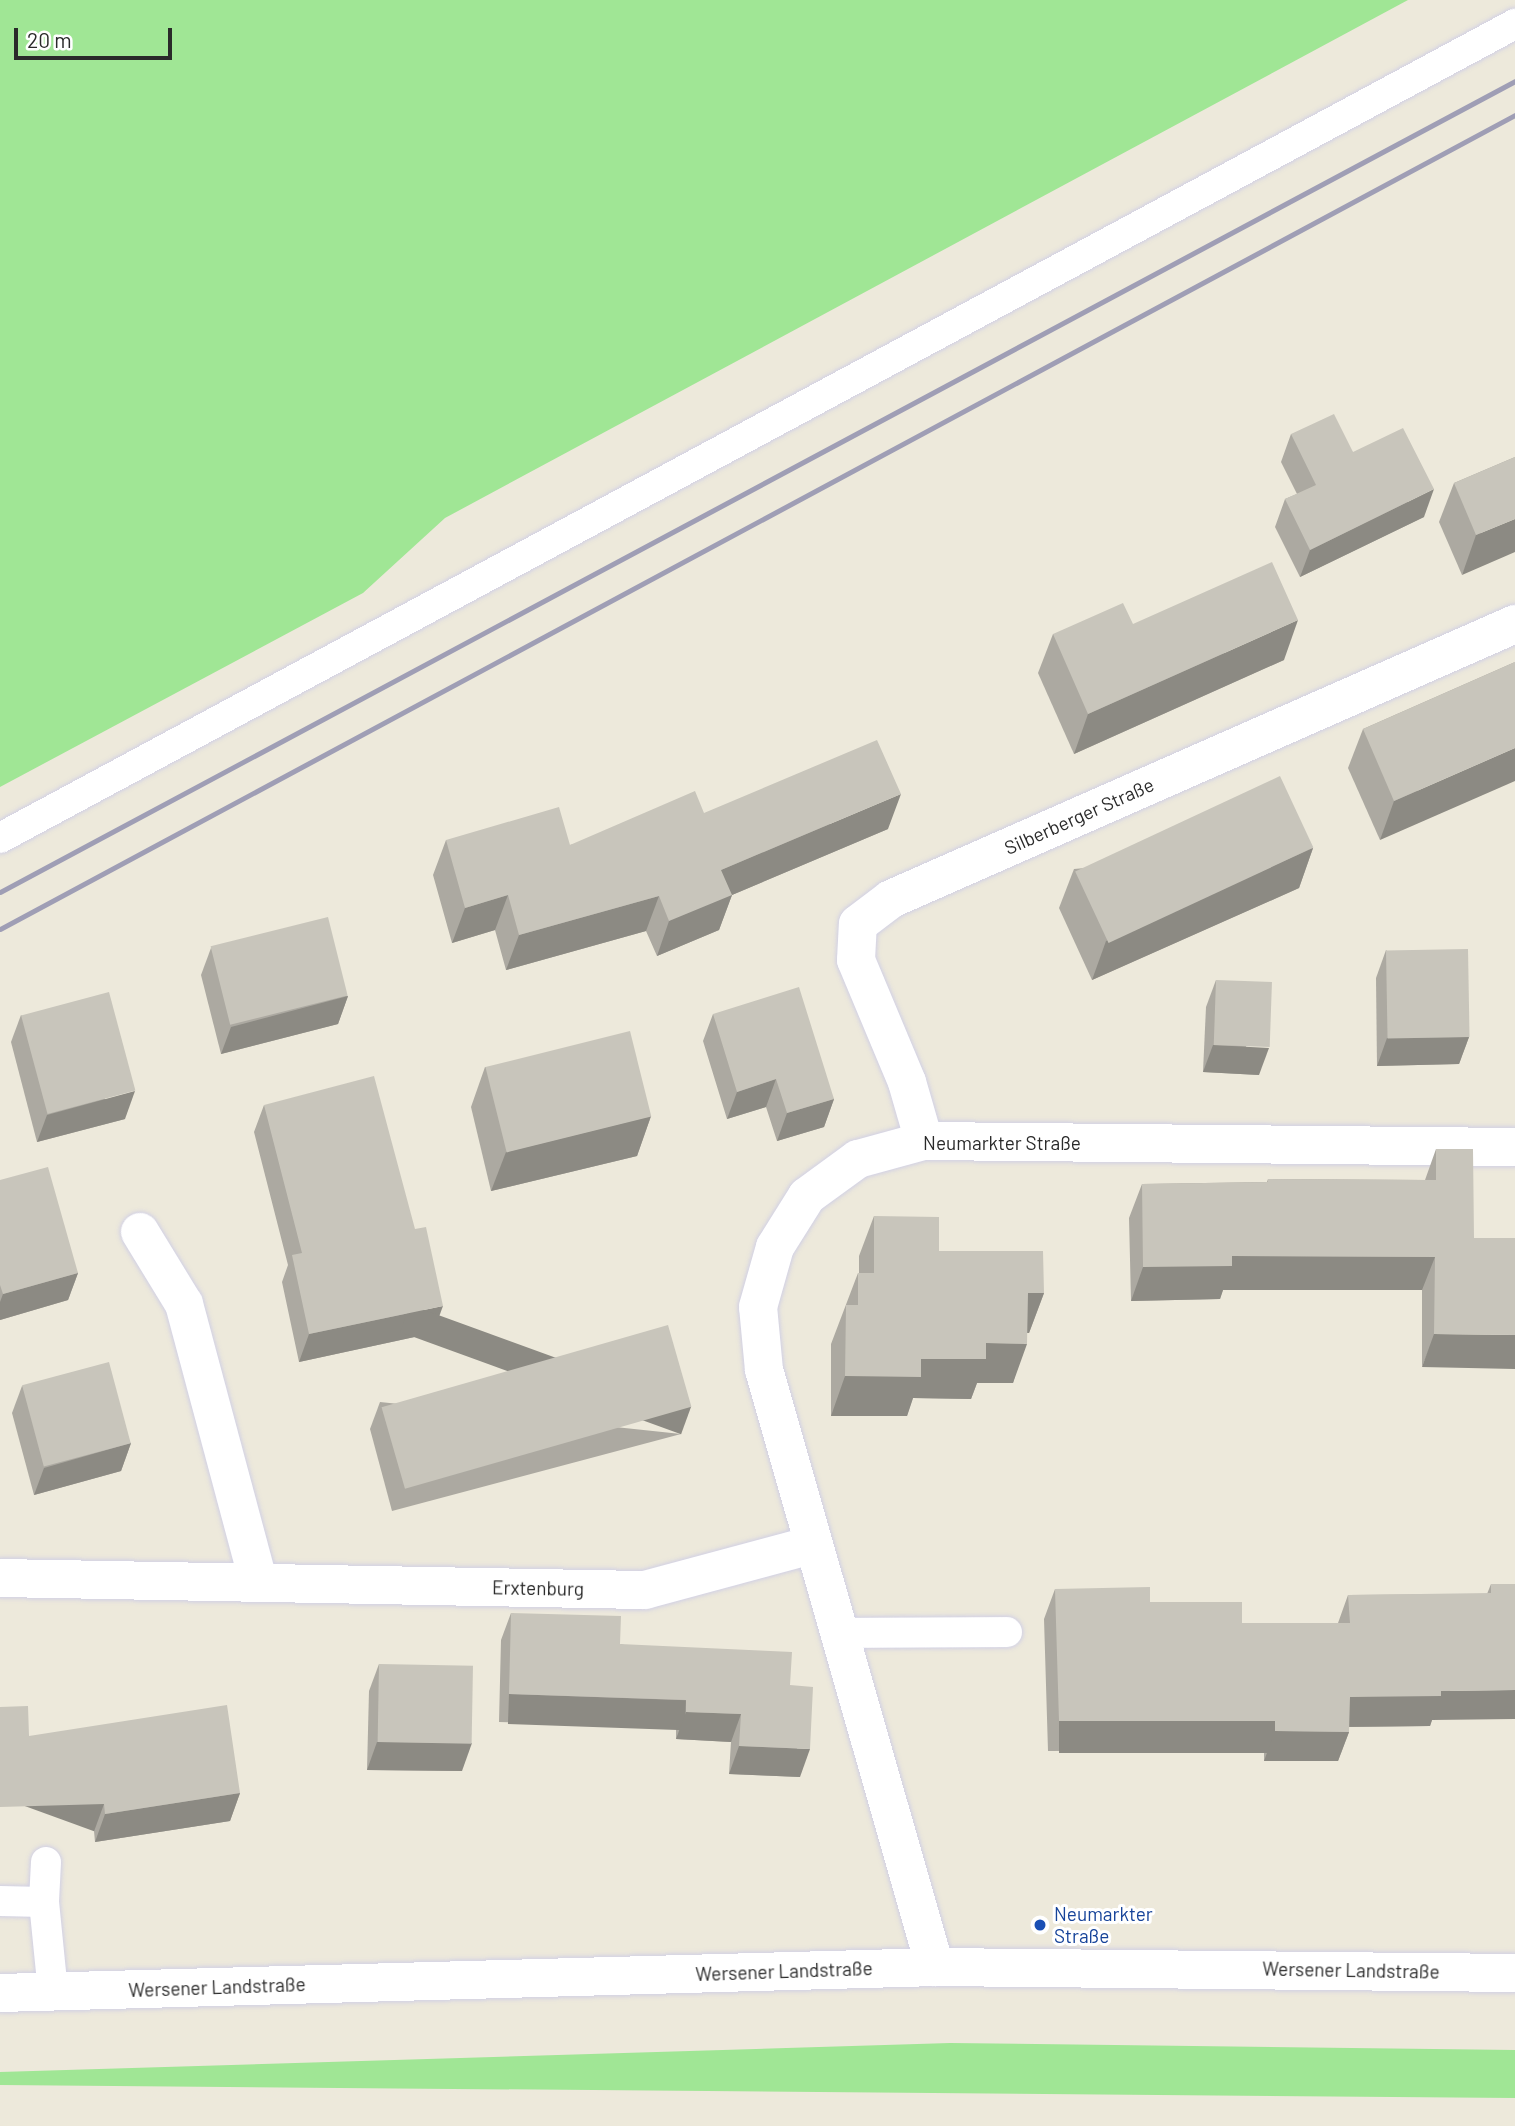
<!DOCTYPE html>
<meta charset="utf-8">
<style>
body{margin:0}
#map{position:relative;width:1515px;height:2126px;overflow:hidden;background:#ede9db;font-family:Barlow,sans-serif}
div>[style]{position:absolute}
.green>*{inset:0;background:#a0e695}
.roads{filter:drop-shadow(0 0 2px #d1d0e4) drop-shadow(0 0 2px #d1d0e4)}
.lane>*{height:30px;margin:-15px;padding:0 15px;transform-origin:15px;border-radius:15px;background:#fff}
.street>*{height:38px;margin:-19px;padding:0 19px;transform-origin:19px;border-radius:19px;background:#fff}
.rail>*{height:5px;margin:-2.5px;padding:0 2.5px;transform-origin:2.5px;border-radius:2.5px;background:#9f9eb5}
.wall>*{inset:0;background:#aca9a1}
.shaded-wall>*{inset:0;background:#8c8a83;transform-origin:0 0}
.building>*{inset:0;background:#c8c5bb;transform-origin:0 0}
.dots>*{width:19px;height:19px;translate:-50% -50%;box-sizing:border-box;border:4px solid #fff;border-radius:50%}
span{translate:-50% -50%;white-space:nowrap;text-align:center;line-height:1.15;-webkit-text-stroke:6px #fff;paint-order:stroke}
.street-label{font-size:19px;color:#2a2a2a}
.transit-label{font-size:19px;color:#164399}
.left{translate:0 -50%;text-align:left}
.scale{position:absolute;left:14px;top:28px;width:158px;height:32px;box-sizing:border-box;border:4px solid #2a2a2a;border-top:0;padding-left:9px;font-size:21px;line-height:24px;white-space:nowrap;color:#2a2a2a;-webkit-text-stroke:5px #fff;paint-order:stroke}
</style>
<div id="map">
<div class="green">
<i style="clip-path:polygon(0 0,1408px 0,445px 518px,363px 593px,0 787px)"></i>
<i style="clip-path:polygon(950px 2043px,1515px 2050px,1515px 2098px,0 2085px,0 2072px)"></i>
</div>
<div class="roads">
<div class="lane">
<i style="left:0;top:838px;width:1720px;rotate:-28.25deg"></i>
<i style="left:839px;top:1633px;width:168px;rotate:-0.3deg"></i>
<i style="left:46px;top:1862px;width:40px;rotate:92.9deg"></i>
<i style="left:44px;top:1902px;width:90px;rotate:84.3deg"></i>
<i style="left:0;top:1901px;width:44px;rotate:1.3deg"></i>
</div>
<div class="street">
<i style="left:924px;top:1141px;width:61px;rotate:-106.1deg"></i>
<i style="left:907px;top:1082px;width:132px;rotate:-112.7deg"></i>
<i style="left:856px;top:960px;width:36px;rotate:-87deg"></i>
<i style="left:858px;top:924px;width:41px;rotate:-37.1deg"></i>
<i style="left:891px;top:899px;width:682px;rotate:-23.78deg"></i>
<i style="left:140px;top:1232px;width:84px;rotate:58.6deg"></i>
<i style="left:184px;top:1304px;width:287px;rotate:75deg"></i>
<i style="left:0;top:1578px;width:645px;rotate:1.07deg"></i>
<i style="left:645px;top:1590px;width:173px;rotate:-15.1deg"></i>
<i style="left:935px;top:1967px;width:621px;rotate:-105.98deg"></i>
<i style="left:764px;top:1370px;width:63px;rotate:-95.4deg"></i>
<i style="left:758px;top:1307px;width:62px;rotate:-74.2deg"></i>
<i style="left:775px;top:1247px;width:60px;rotate:-57.9deg"></i>
<i style="left:807px;top:1196px;width:63px;rotate:-36deg"></i>
<i style="left:858px;top:1159px;width:68px;rotate:-15.3deg"></i>
<i style="left:924px;top:1141px;width:591px;rotate:0.58deg"></i>
<i style="left:0;top:1993px;width:935px;rotate:-1.59deg"></i>
<i style="left:935px;top:1967px;width:580px;rotate:0.59deg"></i>
</div>
</div>
<div class="rail">
<i style="left:0;top:892px;width:1718px;rotate:-28.16deg"></i>
<i style="left:0;top:929px;width:1720px;rotate:-28.25deg"></i>
</div>
<div class="wall">
<i style="clip-path:polygon(1291px 434px,1353px 452px,1424px 517px,1300px 577px,1275px 527px,1285px 499px,1297px 494px,1281px 462px)"></i>
<i style="clip-path:polygon(1515px 457px,1462px 575px,1439px 522px,1454px 483px)"></i>
<i style="clip-path:polygon(1053px 634px,1284px 660px,1074px 754px,1038px 673px)"></i>
<i style="clip-path:polygon(1515px 662px,1380px 840px,1348px 768px,1363px 729px)"></i>
<i style="clip-path:polygon(704px 813px,888px 829px,732px 895px,719px 930px,657px 956px,646px 931px,506px 970px,495px 930px,452px 943px,433px 875px,446px 840px,570px 845px)"></i>
<i style="clip-path:polygon(1313px 848px,1299px 888px,1092px 980px,1059px 908px,1074px 869px)"></i>
<i style="clip-path:polygon(211px 948px,348px 996px,338px 1024px,221px 1054px,201px 975px)"></i>
<i style="clip-path:polygon(1386px 950px,1469px 1037px,1459px 1064px,1377px 1066px,1376px 978px)"></i>
<i style="clip-path:polygon(1216px 980px,1259px 1075px,1203px 1072px,1206px 1007px)"></i>
<i style="clip-path:polygon(713px 1014px,834px 1099px,824px 1127px,777px 1141px,766px 1107px,727px 1119px,703px 1041px)"></i>
<i style="clip-path:polygon(21px 1015px,125px 1119px,37px 1142px,11px 1042px)"></i>
<i style="clip-path:polygon(485px 1067px,651px 1116px,637px 1156px,491px 1191px,471px 1107px)"></i>
<i style="clip-path:polygon(264px 1105px,433px 1333px,299px 1362px,282px 1282px,288px 1265px,254px 1132px)"></i>
<i style="clip-path:polygon(1436px 1149px,1474px 1238px,1422px 1367px,1422px 1290px,1223px 1290px,1220px 1299px,1131px 1301px,1129px 1218px,1142px 1184px,1267px 1182px,1268px 1179px,1425px 1180px)"></i>
<i style="clip-path:polygon(0 1180px,78px 1273px,68px 1300px,0 1320px)"></i>
<i style="clip-path:polygon(874px 1216px,939px 1251px,1044px 1293px,1029px 1333px,1027px 1333px,1013px 1383px,977px 1383px,971px 1399px,913px 1398px,907px 1416px,831px 1416px,831px 1344px,858px 1273px,859px 1273px,859px 1256px)"></i>
<i style="clip-path:polygon(22px 1386px,131px 1443px,121px 1471px,34px 1495px,12px 1413px)"></i>
<i style="clip-path:polygon(380px 1402px,681px 1434px,392px 1511px,370px 1429px)"></i>
<i style="clip-path:polygon(1491px 1584px,1515px 1584px,1432px 1720px,1430px 1726px,1349px 1727px,1349px 1732px,1338px 1761px,1264px 1761px,1264px 1750px,1048px 1751px,1044px 1619px,1055px 1589px,1150px 1602px,1242px 1623px,1338px 1623px,1348px 1595px,1487px 1594px)"></i>
<i style="clip-path:polygon(511px 1613px,620px 1644px,790px 1685px,800px 1777px,729px 1774px,731px 1742px,676px 1739px,676px 1727px,499px 1722px,501px 1640px)"></i>
<i style="clip-path:polygon(379px 1664px,462px 1771px,367px 1770px,369px 1691px)"></i>
<i style="clip-path:polygon(29px 1736px,240px 1793px,230px 1821px,95px 1842px,94px 1831px)"></i>
</div>
<div class="shaded-wall">
<i style="clip-path:polygon(1434px 489px,1424px 517px,1300px 577px,1310px 550px)"></i>
<i style="clip-path:polygon(1515px 519px,1515px 552px,1462px 575px,1476px 535px)"></i>
<i style="clip-path:polygon(1298px 620px,1284px 660px,1074px 754px,1088px 714px)"></i>
<i style="clip-path:polygon(1515px 748px,1515px 781px,1380px 840px,1394px 801px)"></i>
<i style="clip-path:polygon(901px 794px,888px 829px,732px 895px,719px 930px,657px 956px,669px 921px,721px 870px)"></i>
<i style="clip-path:polygon(1313px 848px,1299px 888px,1092px 980px,1106px 941px)"></i>
<i style="clip-path:polygon(508px 895px,495px 930px,452px 943px,465px 908px)"></i>
<i style="clip-path:polygon(659px 896px,646px 931px,506px 970px,519px 935px)"></i>
<i style="clip-path:polygon(348px 996px,338px 1024px,221px 1054px,231px 1027px)"></i>
<i style="clip-path:polygon(1469px 1037px,1459px 1064px,1377px 1066px,1387px 1038px)"></i>
<i style="clip-path:polygon(1213px 1045px,1269px 1048px,1259px 1075px,1203px 1072px)"></i>
<i style="clip-path:polygon(776px 1079px,766px 1107px,727px 1119px,737px 1092px)"></i>
<i style="clip-path:polygon(135px 1091px,125px 1119px,37px 1142px,47px 1115px)"></i>
<i style="clip-path:polygon(834px 1099px,824px 1127px,777px 1141px,787px 1113px)"></i>
<i style="clip-path:polygon(651px 1116px,637px 1156px,491px 1191px,506px 1152px)"></i>
<i style="clip-path:polygon(1232px 1256px,1435px 1257px,1422px 1290px,1223px 1290px,1220px 1299px,1131px 1301px,1143px 1267px)"></i>
<i style="clip-path:polygon(78px 1273px,68px 1300px,0 1320px,0 1302px,3px 1294px)"></i>
<i style="clip-path:polygon(1028px 1293px,1044px 1293px,1029px 1333px,1013px 1332px)"></i>
<i style="clip-path:polygon(443px 1306px,433px 1333px,299px 1362px,309px 1334px)"></i>
<i style="clip-path:polygon(1434px 1334px,1515px 1335px,1515px 1369px,1422px 1367px)"></i>
<i style="clip-path:polygon(986px 1343px,1027px 1344px,1013px 1383px,977px 1383px,971px 1399px,913px 1398px,907px 1416px,831px 1416px,845px 1376px)"></i>
<i style="left:691px;top:1407px;width:29px;height:299px;rotate:110deg"></i>
<i style="clip-path:polygon(131px 1443px,121px 1471px,34px 1495px,44px 1468px)"></i>
<i style="clip-path:polygon(1515px 1690px,1515px 1719px,1432px 1720px,1430px 1726px,1339px 1727px,1350px 1697px,1441px 1691px)"></i>
<i style="left:509px;top:1694px;width:177px;height:30px;rotate:2deg"></i>
<i style="clip-path:polygon(686px 1712px,741px 1714px,731px 1742px,676px 1739px)"></i>
<i style="left:1059px;top:1721px;width:216px;height:32px"></i>
<i style="clip-path:polygon(1275px 1731px,1349px 1732px,1338px 1761px,1264px 1761px)"></i>
<i style="clip-path:polygon(377px 1742px,472px 1743px,462px 1771px,367px 1770px)"></i>
<i style="clip-path:polygon(739px 1746px,810px 1749px,800px 1777px,729px 1774px)"></i>
<i style="clip-path:polygon(240px 1793px,230px 1821px,95px 1842px,105px 1814px)"></i>
<i style="left:104px;top:1804px;width:29px;height:104px;rotate:110deg"></i>
</div>
<div class="building">
<i style="clip-path:polygon(1334px 414px,1353px 452px,1403px 428px,1434px 489px,1310px 550px,1285px 499px,1316px 485px,1291px 434px)"></i>
<i style="clip-path:polygon(1515px 457px,1515px 519px,1476px 535px,1454px 483px)"></i>
<i style="clip-path:polygon(1272px 562px,1298px 620px,1088px 714px,1053px 634px,1123px 603px,1133px 624px)"></i>
<i style="clip-path:polygon(1515px 662px,1515px 748px,1394px 801px,1363px 729px)"></i>
<i style="clip-path:polygon(877px 740px,901px 794px,721px 870px,732px 895px,669px 921px,659px 896px,519px 935px,508px 895px,465px 908px,446px 840px,559px 807px,570px 845px,695px 791px,704px 813px)"></i>
<i style="left:1280px;top:776px;width:79px;height:226px;rotate:65deg"></i>
<i style="left:328px;top:917px;width:81px;height:121px;rotate:76deg"></i>
<i style="left:1468px;top:949px;width:88px;height:82px;rotate:89deg"></i>
<i style="left:1216px;top:980px;width:56px;height:65px;rotate:2deg"></i>
<i style="clip-path:polygon(799px 987px,834px 1099px,787px 1113px,776px 1079px,737px 1092px,713px 1014px)"></i>
<i style="left:109px;top:992px;width:102px;height:91px;rotate:75deg"></i>
<i style="left:630px;top:1031px;width:88px;height:149px;rotate:76deg"></i>
<i style="clip-path:polygon(374px 1076px,415px 1229px,426px 1227px,443px 1306px,309px 1334px,292px 1255px,302px 1253px,264px 1105px)"></i>
<i style="clip-path:polygon(1436px 1149px,1473px 1149px,1474px 1238px,1515px 1238px,1515px 1335px,1434px 1334px,1435px 1257px,1232px 1256px,1232px 1266px,1143px 1267px,1142px 1184px,1268px 1182px,1268px 1179px,1436px 1180px)"></i>
<i style="clip-path:polygon(48px 1167px,78px 1273px,3px 1294px,0 1285px,0 1180px)"></i>
<i style="clip-path:polygon(874px 1216px,939px 1217px,939px 1251px,1043px 1251px,1044px 1293px,1028px 1293px,1027px 1344px,986px 1343px,986px 1359px,921px 1359px,921px 1377px,845px 1376px,846px 1305px,858px 1305px,858px 1273px,874px 1273px)"></i>
<i style="left:668px;top:1325px;width:85px;height:298px;rotate:74deg"></i>
<i style="left:109px;top:1362px;width:84px;height:90px;rotate:75deg"></i>
<i style="clip-path:polygon(1491px 1584px,1515px 1584px,1515px 1690px,1441px 1691px,1441px 1696px,1350px 1697px,1349px 1732px,1275px 1731px,1275px 1721px,1059px 1721px,1055px 1589px,1150px 1587px,1150px 1602px,1242px 1602px,1242px 1623px,1350px 1623px,1348px 1595px,1491px 1593px)"></i>
<i style="clip-path:polygon(511px 1613px,621px 1616px,620px 1644px,792px 1652px,790px 1685px,813px 1687px,810px 1749px,739px 1746px,741px 1714px,686px 1712px,686px 1700px,509px 1694px)"></i>
<i style="left:379px;top:1664px;width:94px;height:78px;rotate:1deg"></i>
<i style="clip-path:polygon(227px 1705px,240px 1793px,105px 1814px,104px 1804px,0 1807px,0 1707px,28px 1706px,29px 1736px)"></i>
</div>
<div class="dots">
<i style="left:1040px;top:1925px;background:#1a4fb4"></i>
</div>
<div class="street-label">
<span style="left:1079px;top:816px;rotate:-24deg">Silberberger Straße</span>
<span style="left:1002px;top:1143px">Neumarkter Straße</span>
<span style="left:538px;top:1588px;rotate:1deg">Erxtenburg</span>
<span style="left:1351px;top:1970px;rotate:1deg">Wersener Landstraße</span>
<span style="left:784px;top:1971px;rotate:-2deg">Wersener Landstraße</span>
<span style="left:217px;top:1987px;rotate:-2deg">Wersener Landstraße</span>
</div>
<div class="transit-label">
<span class="left" style="left:1054px;top:1925px">Neumarkter<br>Straße</span>
</div>
<div class="scale">20 m</div>
</div>
